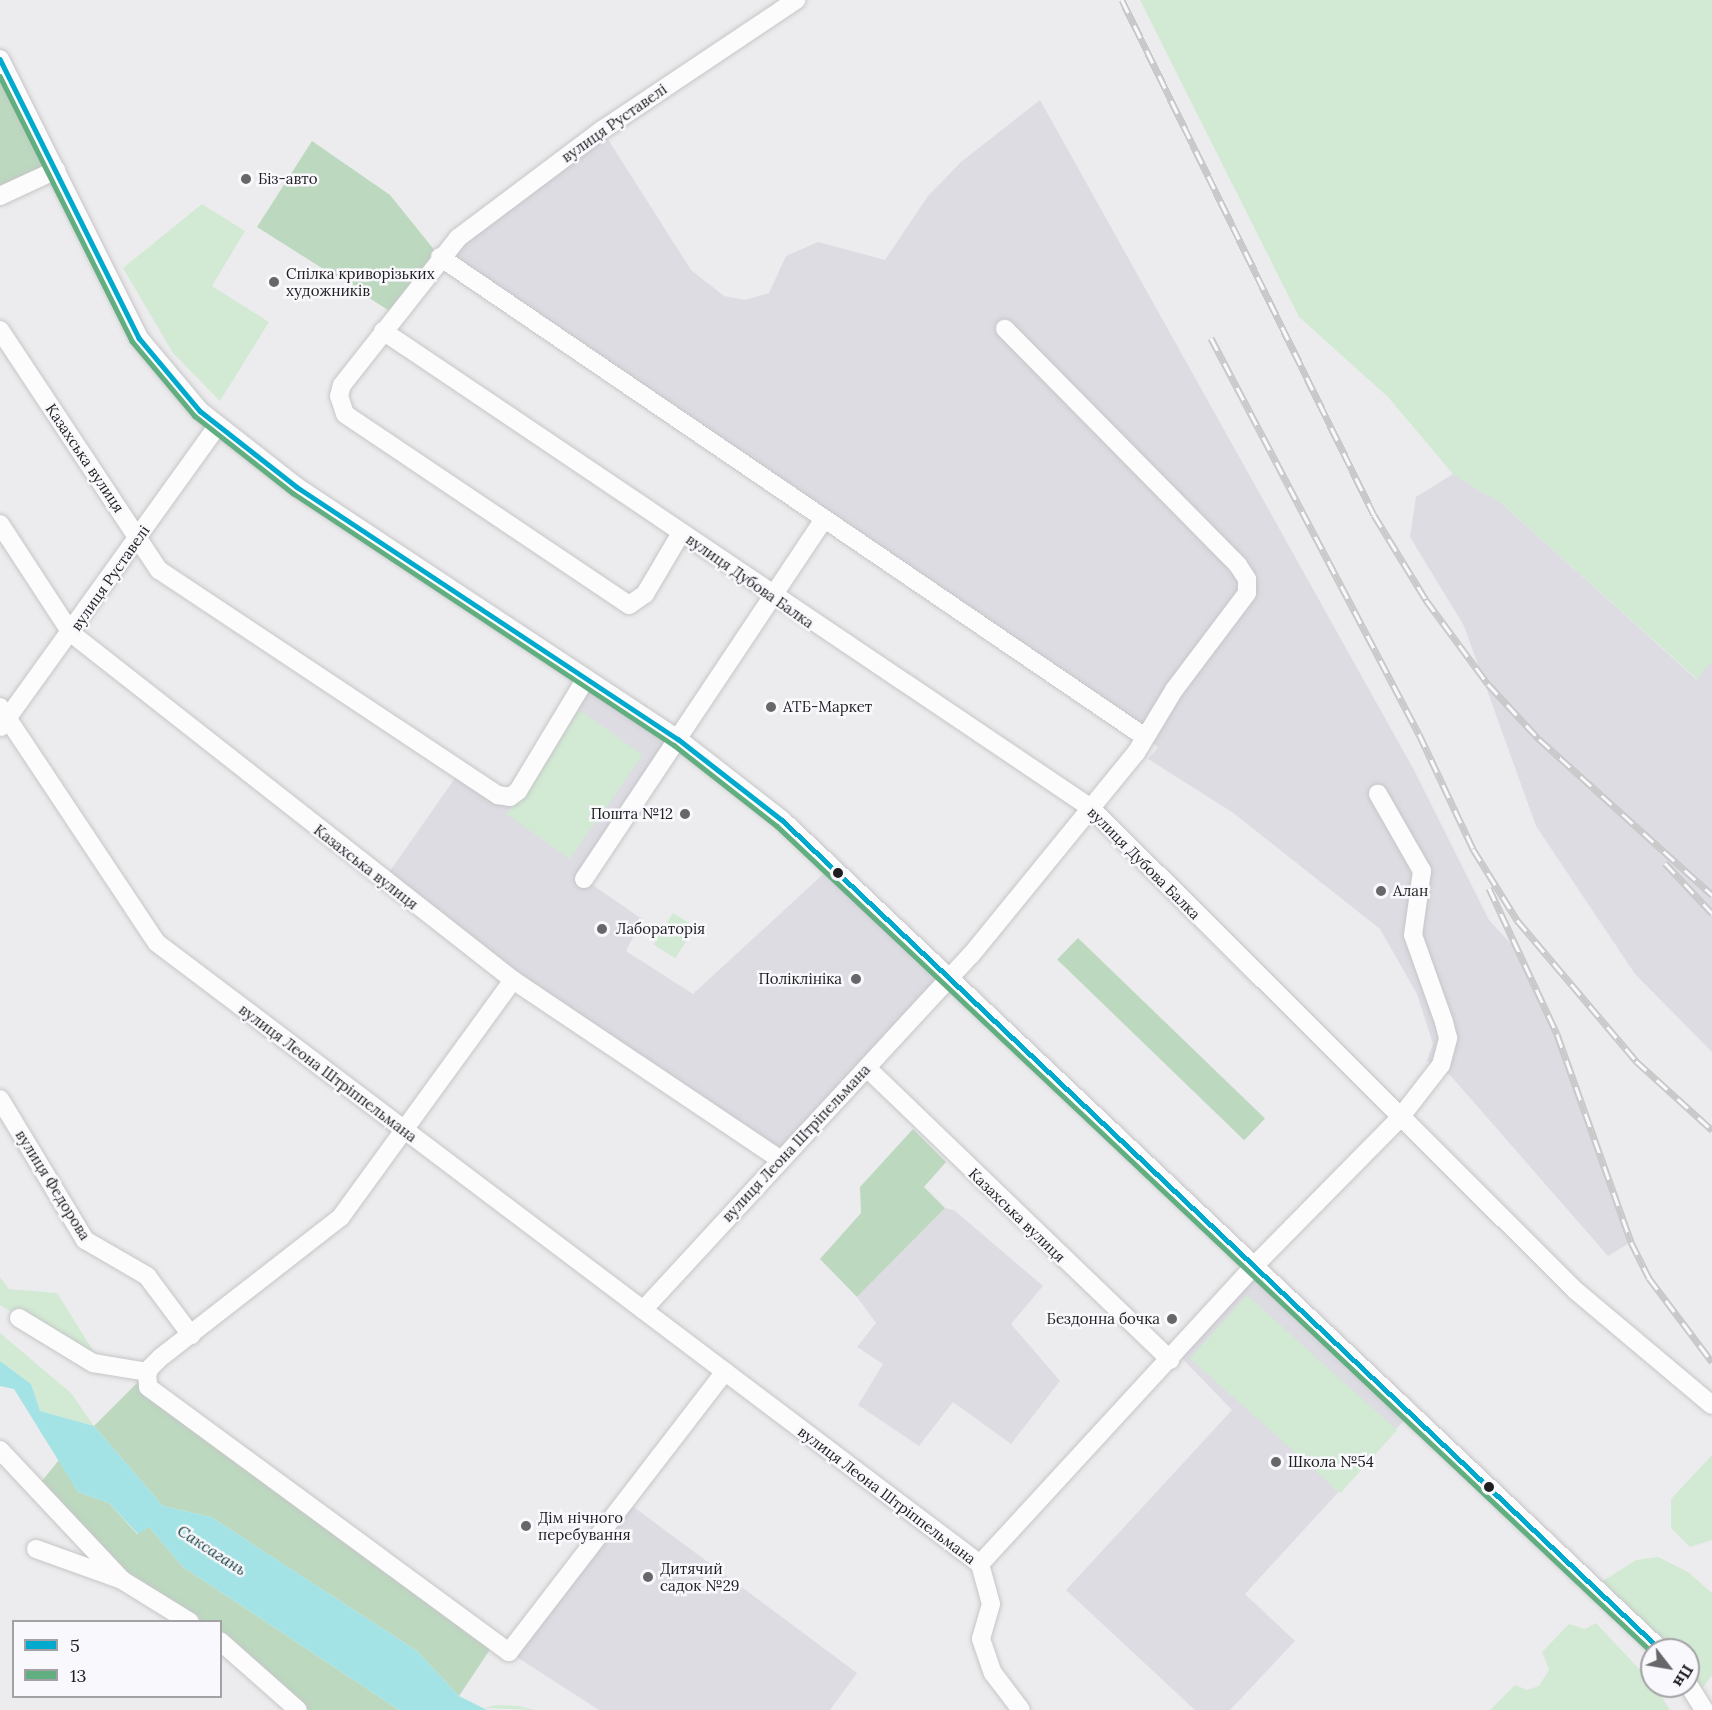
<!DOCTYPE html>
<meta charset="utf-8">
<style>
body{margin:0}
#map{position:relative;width:1712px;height:1710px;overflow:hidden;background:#ececee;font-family:Lora,serif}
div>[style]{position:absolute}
.built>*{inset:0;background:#dddce3}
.green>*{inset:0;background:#d2ead4;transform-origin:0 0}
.forest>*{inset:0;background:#bcd8bf;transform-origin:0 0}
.water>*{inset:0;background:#a4e3e5}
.roads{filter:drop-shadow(0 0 2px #c6c6c8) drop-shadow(0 0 2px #c6c6c8)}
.minor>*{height:18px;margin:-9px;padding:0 9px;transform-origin:9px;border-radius:9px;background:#fcfcfc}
.rail>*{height:7px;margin-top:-3.5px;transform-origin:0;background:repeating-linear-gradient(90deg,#f9f8fc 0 14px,#c9c9ca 0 28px);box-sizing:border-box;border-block:2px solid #c9c9ca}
.bus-1>*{height:4.5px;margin:-2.25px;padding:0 2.25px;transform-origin:2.25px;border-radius:2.25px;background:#00a9ce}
.bus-2>*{height:4.5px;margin:-2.25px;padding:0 2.25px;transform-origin:2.25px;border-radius:2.25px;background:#61ae81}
.dots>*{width:16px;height:16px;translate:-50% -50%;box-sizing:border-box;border:3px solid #f9f8fc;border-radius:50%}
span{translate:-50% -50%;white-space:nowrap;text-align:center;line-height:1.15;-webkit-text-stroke:5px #f9f8fc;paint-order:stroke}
.street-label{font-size:15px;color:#1f1f21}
.poi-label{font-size:15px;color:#1f1f21}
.left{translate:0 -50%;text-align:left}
.right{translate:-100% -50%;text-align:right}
.water-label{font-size:16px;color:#0e3a3b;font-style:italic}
.legend{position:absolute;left:12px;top:1620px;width:210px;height:78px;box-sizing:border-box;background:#f9f8fc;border:2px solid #a2a1a4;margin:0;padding:8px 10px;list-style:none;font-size:18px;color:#1f1f21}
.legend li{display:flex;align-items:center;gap:12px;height:30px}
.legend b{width:30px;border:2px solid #a2a1a4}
.north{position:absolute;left:1640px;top:1638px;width:60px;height:60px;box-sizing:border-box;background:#f9f8fc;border:2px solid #a2a1a4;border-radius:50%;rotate:121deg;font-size:16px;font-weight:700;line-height:24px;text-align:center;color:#1f1f21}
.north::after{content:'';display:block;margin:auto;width:21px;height:27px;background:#676769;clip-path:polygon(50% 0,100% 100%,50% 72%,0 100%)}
</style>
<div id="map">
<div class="built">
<i style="clip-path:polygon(1040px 100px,1414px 770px,1489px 920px,1523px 957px,1557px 1034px,1631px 1242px,1608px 1256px,1450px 1075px,1427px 1061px,1433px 1044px,1417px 994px,1380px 929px,1232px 812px,1148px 759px,1158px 747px,1145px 737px,453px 267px,458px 238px,602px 130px,691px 270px,724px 296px,745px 300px,769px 293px,786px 256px,818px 242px,885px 260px,928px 196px,961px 162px)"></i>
<i style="clip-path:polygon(1453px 474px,1502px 504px,1696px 679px,1712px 661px,1712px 1052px,1635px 974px,1536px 826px,1464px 626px,1410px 537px,1416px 497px)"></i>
<i style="clip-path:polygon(585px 680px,678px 739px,584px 879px,642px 919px,626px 951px,693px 994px,833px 865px,951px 978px,779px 1159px,383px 881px,460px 771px,504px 798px)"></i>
<i style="clip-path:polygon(945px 1208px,954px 1210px,1043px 1286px,1011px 1324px,1060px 1381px,1011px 1444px,953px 1402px,919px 1446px,858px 1405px,883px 1364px,857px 1347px,876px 1323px,857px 1297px)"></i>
<i style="clip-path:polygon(1254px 1266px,1409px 1415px,1245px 1594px,1295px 1641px,1230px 1710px,1195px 1710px,1066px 1590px,1232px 1410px,1177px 1353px)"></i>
<i style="clip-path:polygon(627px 1502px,857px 1673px,830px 1710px,599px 1710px,509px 1652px)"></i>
</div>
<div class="green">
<i style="clip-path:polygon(1140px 0,1712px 0,1712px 661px,1697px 679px,1502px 504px,1453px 474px,1388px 397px,1299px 317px)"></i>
<i style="clip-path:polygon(202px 204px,245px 231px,212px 286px,269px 322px,220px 401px,173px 353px,123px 268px)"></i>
<i style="left:579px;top:710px;width:78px;height:127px;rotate:35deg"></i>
<i style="left:673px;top:913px;width:26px;height:37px;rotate:32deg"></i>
<i style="clip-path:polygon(0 1277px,9px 1289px,57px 1293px,102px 1365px,0 1305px)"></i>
<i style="left:1247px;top:1295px;width:202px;height:85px;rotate:42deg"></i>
<i style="clip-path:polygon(0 1333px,71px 1393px,94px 1426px,39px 1411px,31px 1384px,0 1361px)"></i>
<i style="clip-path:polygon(1712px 1455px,1712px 1540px,1690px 1547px,1671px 1528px,1671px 1499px)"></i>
<i style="clip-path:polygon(1658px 1557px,1688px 1572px,1712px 1593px,1712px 1675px,1696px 1697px,1688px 1684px,1688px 1650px,1661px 1650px,1595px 1586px,1636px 1560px)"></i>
<i style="clip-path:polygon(1596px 1623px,1656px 1687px,1670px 1710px,1490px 1710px,1515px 1685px,1527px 1690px,1539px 1686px,1549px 1670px,1542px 1652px,1569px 1624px,1585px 1629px)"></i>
<i style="clip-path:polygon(496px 1705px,519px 1706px,535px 1710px,483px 1708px)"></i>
</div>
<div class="forest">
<i style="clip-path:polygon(0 60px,56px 170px,0 196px)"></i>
<i style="clip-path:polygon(312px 141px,390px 195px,440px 257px,396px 315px,257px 227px)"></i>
<i style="left:1078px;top:938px;width:260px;height:30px;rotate:44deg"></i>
<i style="clip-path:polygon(913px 1129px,946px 1162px,924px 1187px,945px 1208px,857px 1297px,820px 1259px,861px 1213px,860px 1187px)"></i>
<i style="clip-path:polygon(148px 1372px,148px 1387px,495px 1642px,459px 1696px,417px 1651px,211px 1517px,163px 1506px,94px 1426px)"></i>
<i style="clip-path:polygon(59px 1460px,78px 1492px,109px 1503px,137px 1534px,149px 1527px,183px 1567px,399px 1710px,298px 1710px,221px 1641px,220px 1622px,190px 1621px,122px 1580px,37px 1487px)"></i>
</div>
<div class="water">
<i style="clip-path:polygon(0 1361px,31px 1384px,40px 1411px,94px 1426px,163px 1506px,211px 1517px,417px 1651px,459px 1696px,487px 1710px,399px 1710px,183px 1567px,149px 1527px,138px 1534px,109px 1503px,78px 1492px,14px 1389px,0 1386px)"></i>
</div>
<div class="roads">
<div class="minor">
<i style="left:0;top:59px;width:312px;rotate:63.5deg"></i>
<i style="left:139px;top:338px;width:95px;rotate:50.1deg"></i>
<i style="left:200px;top:411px;width:123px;rotate:38.1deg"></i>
<i style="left:297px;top:487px;width:457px;rotate:33.5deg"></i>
<i style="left:678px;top:739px;width:132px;rotate:37.9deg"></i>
<i style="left:782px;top:820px;width:1209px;rotate:43.36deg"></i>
<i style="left:0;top:196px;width:62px;rotate:-24.9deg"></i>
<i style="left:440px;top:257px;width:853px;rotate:34.25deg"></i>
<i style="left:0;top:330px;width:288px;rotate:56.5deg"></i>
<i style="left:159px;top:570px;width:407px;rotate:33.6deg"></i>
<i style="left:498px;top:795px;width:12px;rotate:9deg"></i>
<i style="left:510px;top:797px;width:10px;rotate:-37deg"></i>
<i style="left:518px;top:791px;width:130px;rotate:-58.9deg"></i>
<i style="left:383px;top:331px;width:854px;rotate:33.97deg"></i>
<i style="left:1091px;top:808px;width:684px;rotate:44.88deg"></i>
<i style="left:1576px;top:1291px;width:177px;rotate:40deg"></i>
<i style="left:0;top:524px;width:130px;rotate:56.9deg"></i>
<i style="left:71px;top:633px;width:562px;rotate:38.13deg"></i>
<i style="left:513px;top:980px;width:321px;rotate:33.9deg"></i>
<i style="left:681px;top:533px;width:71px;rotate:120.5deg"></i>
<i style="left:645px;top:594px;width:19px;rotate:145deg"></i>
<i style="left:629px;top:605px;width:342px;rotate:-146.1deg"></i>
<i style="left:345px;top:414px;width:19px;rotate:-108deg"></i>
<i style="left:339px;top:396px;width:11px;rotate:-75deg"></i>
<i style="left:342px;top:385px;width:187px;rotate:-51.7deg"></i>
<i style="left:458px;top:238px;width:180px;rotate:-36.9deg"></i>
<i style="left:602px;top:130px;width:234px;rotate:-33.8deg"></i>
<i style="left:0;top:707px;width:283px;rotate:56.4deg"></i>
<i style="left:157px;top:943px;width:1031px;rotate:37.04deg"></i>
<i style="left:980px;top:1564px;width:41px;rotate:74.6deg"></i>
<i style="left:991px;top:1604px;width:36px;rotate:106deg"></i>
<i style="left:981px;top:1639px;width:36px;rotate:71deg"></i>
<i style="left:993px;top:1673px;width:46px;rotate:52.9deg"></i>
<i style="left:1px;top:727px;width:370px;rotate:-54.3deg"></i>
<i style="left:584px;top:879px;width:430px;rotate:-56.3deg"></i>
<i style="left:513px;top:980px;width:293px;rotate:126deg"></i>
<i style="left:341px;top:1217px;width:229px;rotate:142.1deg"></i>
<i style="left:160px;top:1358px;width:18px;rotate:135deg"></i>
<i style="left:147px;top:1371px;width:16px;rotate:86deg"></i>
<i style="left:148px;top:1387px;width:448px;rotate:36.3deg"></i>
<i style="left:509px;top:1652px;width:354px;rotate:-52.4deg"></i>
<i style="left:867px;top:1068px;width:421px;rotate:43.9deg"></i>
<i style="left:0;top:1099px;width:165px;rotate:58.9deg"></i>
<i style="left:85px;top:1240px;width:72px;rotate:30.1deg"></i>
<i style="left:147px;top:1276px;width:74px;rotate:53.3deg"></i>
<i style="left:643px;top:1310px;width:483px;rotate:-47.3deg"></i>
<i style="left:971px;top:955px;width:261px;rotate:-50.8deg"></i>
<i style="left:1136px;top:753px;width:74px;rotate:-58.9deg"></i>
<i style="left:1174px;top:690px;width:121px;rotate:-53deg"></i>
<i style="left:1247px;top:593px;width:14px;rotate:-90deg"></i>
<i style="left:1247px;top:579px;width:17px;rotate:-123deg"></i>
<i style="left:1238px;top:565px;width:332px;rotate:-134.6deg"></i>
<i style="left:19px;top:1318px;width:87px;rotate:31.3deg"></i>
<i style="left:93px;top:1363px;width:56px;rotate:9.3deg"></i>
<i style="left:0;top:1450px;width:178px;rotate:46.8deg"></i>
<i style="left:36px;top:1549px;width:91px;rotate:19.8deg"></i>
<i style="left:122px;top:1580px;width:80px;rotate:31.7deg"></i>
<i style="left:980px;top:1564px;width:405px;rotate:-47.4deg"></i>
<i style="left:1254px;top:1266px;width:206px;rotate:-45.4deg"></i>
<i style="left:1399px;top:1119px;width:68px;rotate:-52.1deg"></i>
<i style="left:1441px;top:1065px;width:28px;rotate:-75deg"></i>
<i style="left:1448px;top:1038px;width:16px;rotate:-104deg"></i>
<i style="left:1444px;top:1022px;width:92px;rotate:-109.6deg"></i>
<i style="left:1413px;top:935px;width:65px;rotate:-82deg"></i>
<i style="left:1422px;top:871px;width:89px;rotate:-119.7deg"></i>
<i style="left:220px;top:1641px;width:104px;rotate:41.5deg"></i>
<i style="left:1688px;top:1684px;width:31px;rotate:58deg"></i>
</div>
</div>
<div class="rail">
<i style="left:1122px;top:0;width:573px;rotate:63.93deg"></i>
<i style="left:1374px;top:515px;width:100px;rotate:58.5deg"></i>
<i style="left:1426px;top:600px;width:104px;rotate:53.6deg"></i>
<i style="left:1488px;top:684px;width:75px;rotate:47.2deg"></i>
<i style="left:1539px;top:739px;width:233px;rotate:42deg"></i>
<i style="left:1211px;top:338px;width:447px;rotate:62.3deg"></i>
<i style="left:1419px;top:734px;width:127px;rotate:64.8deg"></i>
<i style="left:1473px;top:849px;width:84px;rotate:58.2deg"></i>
<i style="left:1517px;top:920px;width:185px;rotate:49.8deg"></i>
<i style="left:1636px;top:1061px;width:103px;rotate:42.2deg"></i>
<i style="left:1665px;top:863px;width:69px;rotate:46.8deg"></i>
<i style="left:1489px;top:888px;width:161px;rotate:65deg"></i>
<i style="left:1557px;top:1034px;width:221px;rotate:70.4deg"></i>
<i style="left:1631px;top:1242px;width:40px;rotate:63.4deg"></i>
<i style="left:1649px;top:1278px;width:105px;rotate:53.1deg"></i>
</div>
<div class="bus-1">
<i style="left:0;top:59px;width:312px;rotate:63.5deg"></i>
<i style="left:139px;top:338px;width:95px;rotate:50.1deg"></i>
<i style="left:200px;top:411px;width:123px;rotate:38.1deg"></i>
<i style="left:297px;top:487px;width:457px;rotate:33.5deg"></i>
<i style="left:678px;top:739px;width:132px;rotate:37.9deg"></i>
<i style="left:782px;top:820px;width:1209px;rotate:43.36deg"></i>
</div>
<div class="bus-2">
<i style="left:0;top:76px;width:296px;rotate:63.5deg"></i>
<i style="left:132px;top:341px;width:98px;rotate:50deg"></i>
<i style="left:195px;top:416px;width:125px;rotate:38.2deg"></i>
<i style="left:293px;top:493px;width:457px;rotate:33.5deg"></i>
<i style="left:674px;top:745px;width:131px;rotate:38.2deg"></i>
<i style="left:777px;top:826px;width:1203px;rotate:43.35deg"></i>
</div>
<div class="dots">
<i style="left:246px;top:179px;background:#676769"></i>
<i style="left:274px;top:282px;background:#676769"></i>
<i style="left:771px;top:707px;background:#676769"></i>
<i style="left:685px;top:814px;background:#676769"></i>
<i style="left:838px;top:873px;background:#1f1f21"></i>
<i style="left:1381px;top:891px;background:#676769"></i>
<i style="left:602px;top:929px;background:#676769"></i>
<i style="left:856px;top:979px;background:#676769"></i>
<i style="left:1172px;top:1319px;background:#676769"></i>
<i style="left:1276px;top:1462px;background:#676769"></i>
<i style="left:1489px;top:1487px;background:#1f1f21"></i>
<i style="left:526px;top:1526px;background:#676769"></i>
<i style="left:648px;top:1577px;background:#676769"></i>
</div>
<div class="street-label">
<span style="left:614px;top:123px;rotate:-35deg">вулиця Руставелі</span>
<span style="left:85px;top:458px;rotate:56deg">Казахська вулиця</span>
<span style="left:110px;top:578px;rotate:-55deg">вулиця Руставелі</span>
<span style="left:750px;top:581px;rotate:35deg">вулиця Дубова Балка</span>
<span style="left:1144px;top:863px;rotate:45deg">вулиця Дубова Балка</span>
<span style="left:366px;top:867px;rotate:38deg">Казахська вулиця</span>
<span style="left:328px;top:1073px;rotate:37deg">вулиця Леона Штріппельмана</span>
<span style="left:796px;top:1143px;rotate:-47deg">вулиця Леона Штріпельмана</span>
<span style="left:53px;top:1185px;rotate:58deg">вулиця Федорова</span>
<span style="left:1017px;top:1215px;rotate:44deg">Казахська вулиця</span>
<span style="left:887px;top:1495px;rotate:37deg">вулиця Леона Штріппельмана</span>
</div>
<div class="poi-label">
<span class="left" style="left:258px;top:179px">Біз-авто</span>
<span class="left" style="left:286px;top:282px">Спілка криворізьких<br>художників</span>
<span class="left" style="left:783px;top:707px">АТБ-Маркет</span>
<span class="right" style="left:673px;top:814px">Пошта №12</span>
<span class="left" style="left:1393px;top:891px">Алан</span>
<span class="left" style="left:616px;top:929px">Лабораторія</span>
<span class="right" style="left:842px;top:979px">Поліклініка</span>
<span class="right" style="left:1160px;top:1319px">Бездонна бочка</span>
<span class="left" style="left:1288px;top:1462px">Школа №54</span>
<span class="left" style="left:538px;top:1526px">Дім нічного<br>перебування</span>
<span class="left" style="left:660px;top:1577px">Дитячий<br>садок №29</span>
</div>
<div class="water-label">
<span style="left:212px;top:1550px;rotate:33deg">Саксагань</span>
</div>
<ul class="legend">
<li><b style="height:8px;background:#00a9ce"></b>5</li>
<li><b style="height:8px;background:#61ae81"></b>13</li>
</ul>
<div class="north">Пн</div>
</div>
